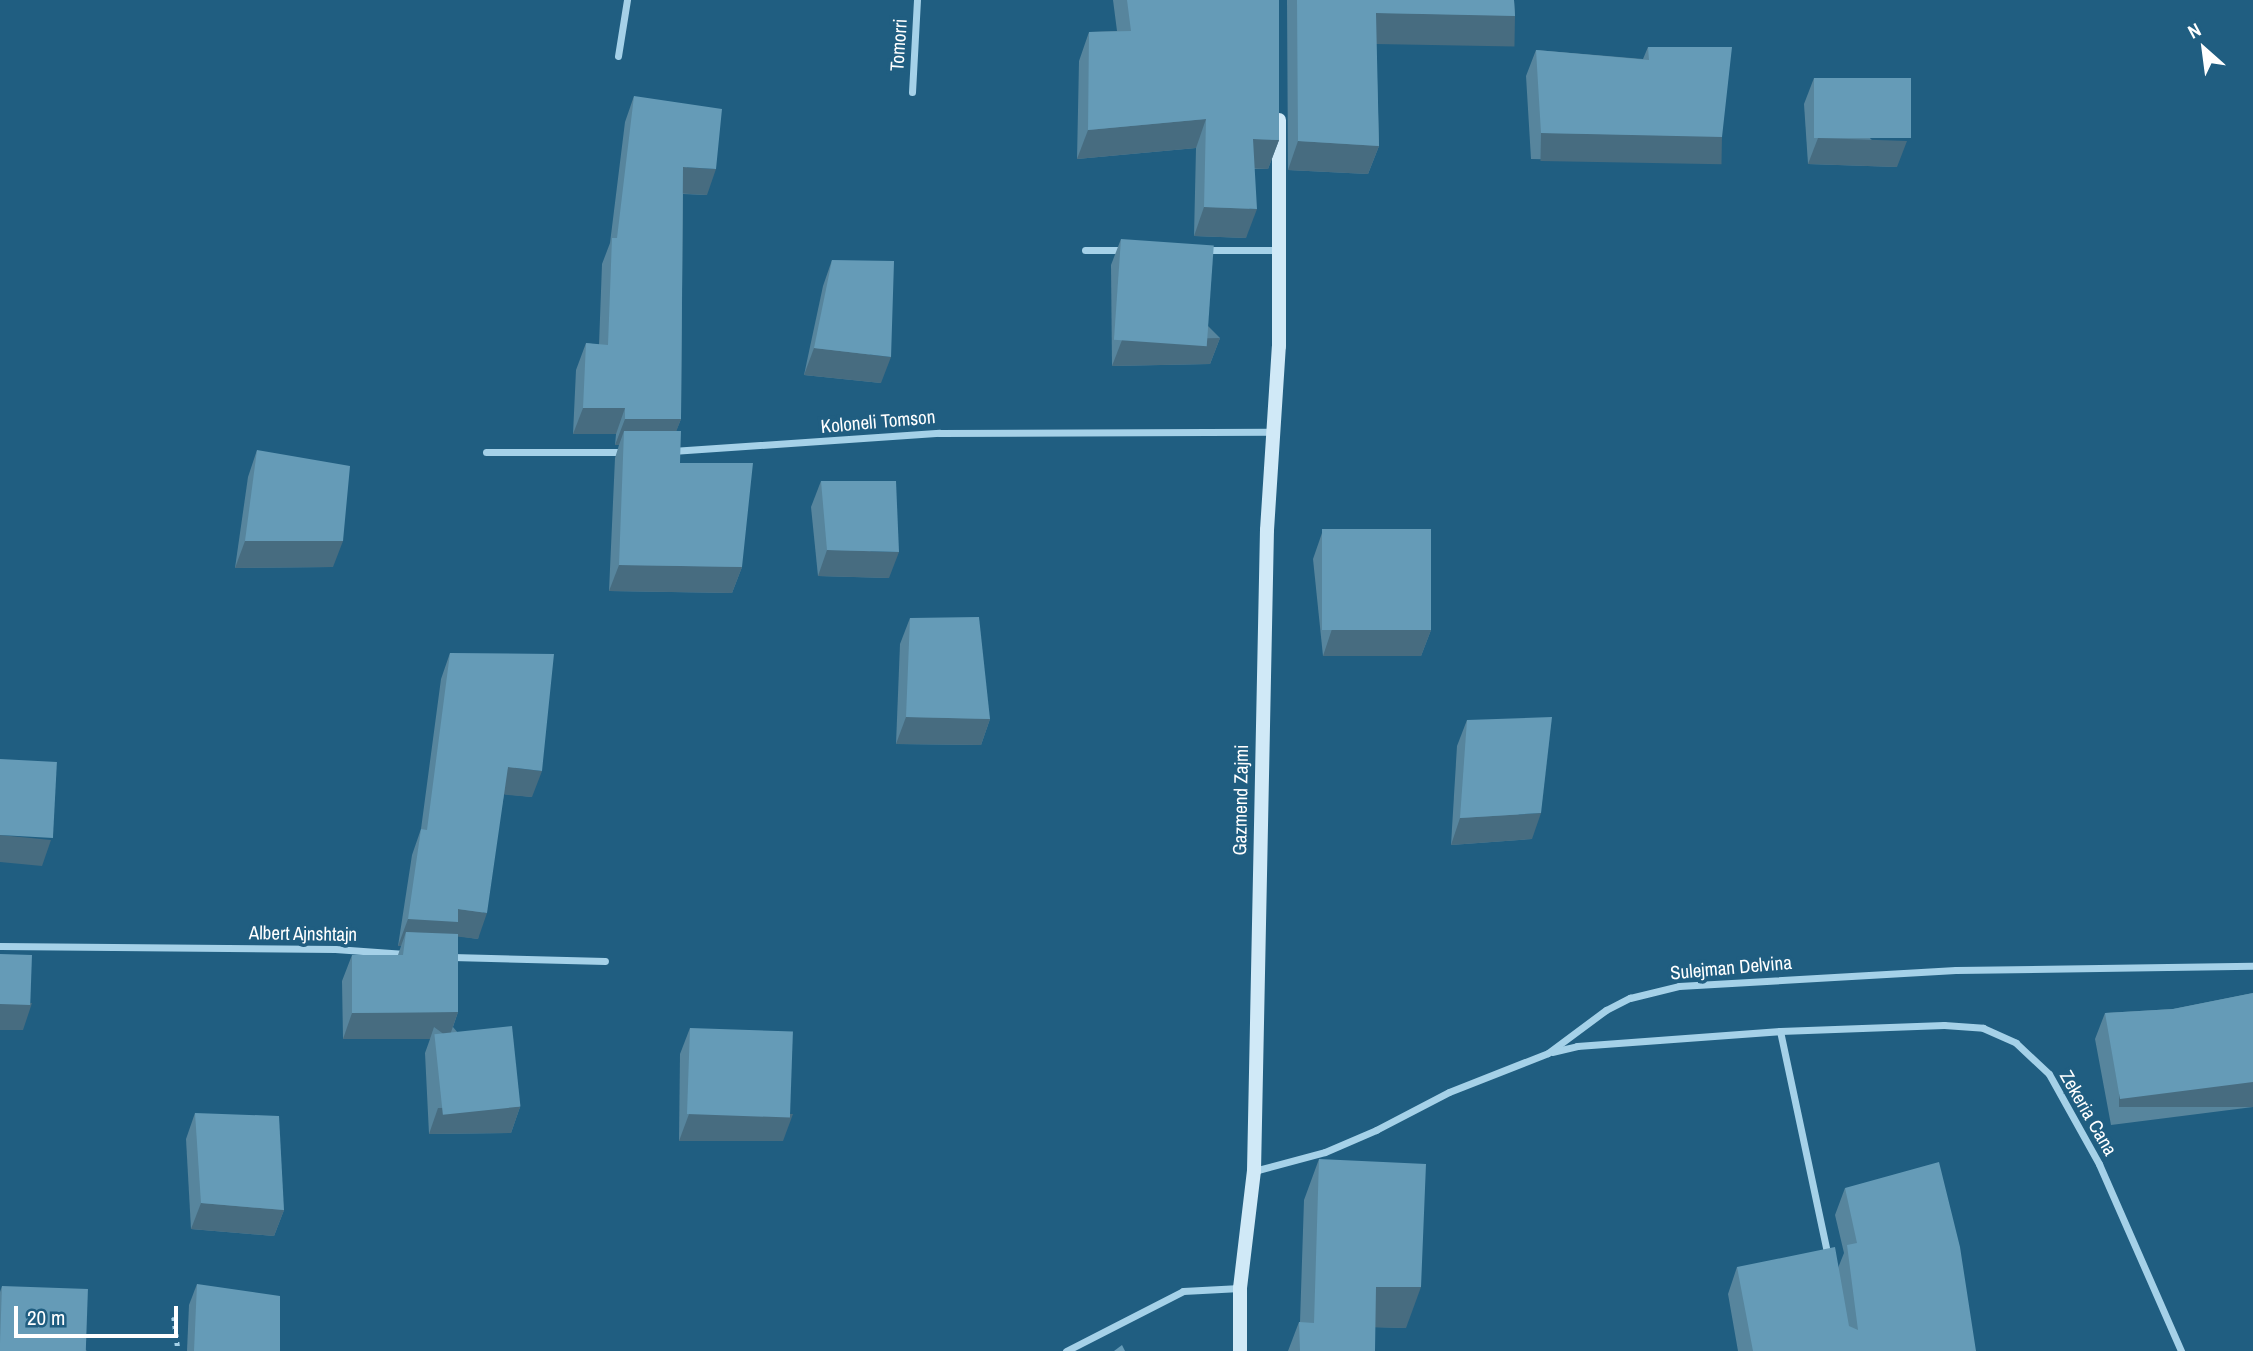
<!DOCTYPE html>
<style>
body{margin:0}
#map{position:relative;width:2253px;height:1351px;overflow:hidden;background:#205e81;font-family:"Archivo Narrow",sans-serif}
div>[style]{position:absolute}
.path>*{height:4.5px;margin-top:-2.25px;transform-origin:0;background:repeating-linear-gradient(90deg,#a5d1e8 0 3.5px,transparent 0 8.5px)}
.street>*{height:7px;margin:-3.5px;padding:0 3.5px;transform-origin:3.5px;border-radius:3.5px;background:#a5d1e8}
.secondary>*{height:14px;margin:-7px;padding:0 7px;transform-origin:7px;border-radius:7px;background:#d0e9f7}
.wall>*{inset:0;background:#57859d}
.shaded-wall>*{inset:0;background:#476c80;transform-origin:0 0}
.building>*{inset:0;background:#659bb7;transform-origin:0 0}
span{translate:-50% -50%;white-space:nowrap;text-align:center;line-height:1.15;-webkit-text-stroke:7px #205e81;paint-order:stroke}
.street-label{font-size:19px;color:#fff}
.north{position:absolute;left:2169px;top:14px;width:70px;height:70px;-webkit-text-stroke:5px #205e81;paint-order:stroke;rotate:332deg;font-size:19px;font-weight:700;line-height:28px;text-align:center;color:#fff}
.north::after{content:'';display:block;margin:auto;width:24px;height:32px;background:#fff;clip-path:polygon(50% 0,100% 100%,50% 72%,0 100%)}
.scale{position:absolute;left:14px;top:1306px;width:164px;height:32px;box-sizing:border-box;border:4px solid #fff;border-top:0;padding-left:9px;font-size:21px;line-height:24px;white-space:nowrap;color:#fff;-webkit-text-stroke:5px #205e81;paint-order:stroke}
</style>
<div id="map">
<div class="path">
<i style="left:174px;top:1317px;width:34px;rotate:83deg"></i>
</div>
<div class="street">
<i style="left:618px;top:56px;width:57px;rotate:-80.9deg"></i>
<i style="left:912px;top:92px;width:92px;rotate:-86.9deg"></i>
<i style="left:1085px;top:250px;width:41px"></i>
<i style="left:1208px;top:250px;width:72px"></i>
<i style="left:672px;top:451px;width:268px;rotate:-3.9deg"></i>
<i style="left:939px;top:433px;width:334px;rotate:-0.2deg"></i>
<i style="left:486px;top:452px;width:139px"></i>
<i style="left:0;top:946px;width:335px;rotate:0.5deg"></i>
<i style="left:335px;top:949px;width:70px;rotate:4.1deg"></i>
<i style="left:452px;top:957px;width:153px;rotate:1.5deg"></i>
<i style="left:1780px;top:1031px;width:231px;rotate:78deg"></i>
<i style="left:1552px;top:1052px;width:26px;rotate:-13deg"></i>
<i style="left:1577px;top:1046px;width:204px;rotate:-4.2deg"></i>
<i style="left:1780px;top:1031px;width:164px;rotate:-2.1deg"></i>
<i style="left:1944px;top:1025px;width:39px;rotate:4deg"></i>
<i style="left:1983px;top:1028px;width:36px;rotate:24deg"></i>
<i style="left:2016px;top:1043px;width:45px;rotate:43.2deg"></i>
<i style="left:2049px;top:1074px;width:103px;rotate:60.9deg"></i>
<i style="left:2099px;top:1164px;width:204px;rotate:66.3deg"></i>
<i style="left:1254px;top:1171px;width:73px;rotate:-15deg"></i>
<i style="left:1325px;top:1152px;width:56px;rotate:-23.3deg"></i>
<i style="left:1376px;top:1130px;width:82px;rotate:-27.5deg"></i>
<i style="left:1449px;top:1092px;width:106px;rotate:-21.5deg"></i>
<i style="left:1548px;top:1053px;width:72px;rotate:-36.6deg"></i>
<i style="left:1606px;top:1010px;width:27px;rotate:-27deg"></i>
<i style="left:1630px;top:998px;width:50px;rotate:-13.8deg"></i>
<i style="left:1679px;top:986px;width:277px;rotate:-3.3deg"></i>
<i style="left:1956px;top:970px;width:297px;rotate:-0.8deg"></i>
<i style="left:1066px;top:1351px;width:131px;rotate:-27.1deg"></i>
<i style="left:1183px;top:1291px;width:57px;rotate:-3deg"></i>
</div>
<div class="secondary">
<i style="left:1240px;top:1351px;width:63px;rotate:-90deg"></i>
<i style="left:1240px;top:1288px;width:118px;rotate:-83.2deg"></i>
<i style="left:1254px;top:1171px;width:641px;rotate:-88.84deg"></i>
<i style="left:1267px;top:530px;width:184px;rotate:-86.3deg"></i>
<i style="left:1279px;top:346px;width:226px;rotate:-90deg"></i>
</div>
<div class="wall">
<i style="clip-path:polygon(1113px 0,1279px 0,1279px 140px,1268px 169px,1254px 169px,1246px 238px,1194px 236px,1196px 148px,1077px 159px,1079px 61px,1089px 32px,1117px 31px)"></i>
<i style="clip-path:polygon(1287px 0,1514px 0,1515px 16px,1504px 45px,1376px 42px,1379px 146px,1368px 174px,1288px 170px)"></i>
<i style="clip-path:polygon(1648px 47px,1722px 137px,1713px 163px,1531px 159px,1526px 76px,1536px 50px,1643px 59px)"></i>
<i style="clip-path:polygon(1814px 78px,1897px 167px,1808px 164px,1804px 104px)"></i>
<i style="clip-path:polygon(634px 96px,707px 195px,683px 194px,681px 419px,676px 431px,680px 463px,742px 567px,732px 593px,609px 591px,615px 458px,619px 445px,615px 445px,616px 434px,573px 434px,576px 370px,586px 343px,599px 345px,602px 264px,610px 243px,625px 122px)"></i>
<i style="clip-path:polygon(1121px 239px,1220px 338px,1210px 364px,1112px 366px,1111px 265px)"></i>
<i style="clip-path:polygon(832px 260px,881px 383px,804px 375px,823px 286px)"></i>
<i style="clip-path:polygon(257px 450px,333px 567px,235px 568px,248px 477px)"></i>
<i style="clip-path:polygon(821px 481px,889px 578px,818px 576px,811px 507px)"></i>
<i style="clip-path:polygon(1322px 533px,1431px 630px,1421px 656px,1323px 656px,1313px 559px)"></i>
<i style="clip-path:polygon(910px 618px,990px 719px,981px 745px,896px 744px,900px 644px)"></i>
<i style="clip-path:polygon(450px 653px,532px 797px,504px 794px,478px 939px,458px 936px,458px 1012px,453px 1027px,520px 1107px,511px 1133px,429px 1134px,425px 1053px,430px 1039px,343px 1039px,342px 981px,352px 955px,398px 955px,401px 946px,398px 946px,412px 855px,421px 829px,441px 679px)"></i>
<i style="clip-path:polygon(1467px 720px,1532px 839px,1451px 845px,1457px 746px)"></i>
<i style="clip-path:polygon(2253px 993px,2253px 1107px,2111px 1125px,2095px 1039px,2105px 1013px,2173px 1009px)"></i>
<i style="clip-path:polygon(690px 1028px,783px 1141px,679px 1141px,680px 1054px)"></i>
<i style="clip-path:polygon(195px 1113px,284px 1210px,274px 1236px,191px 1229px,186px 1139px)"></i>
<i style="clip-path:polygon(1319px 1159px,1406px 1328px,1375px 1327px,1375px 1351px,1288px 1351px,1299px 1322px,1300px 1322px,1304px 1200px)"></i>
<i style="clip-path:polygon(1845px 1188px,1976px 1351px,1738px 1351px,1728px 1294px,1737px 1267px,1838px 1268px,1844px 1253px,1835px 1215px)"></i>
<i style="clip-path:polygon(197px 1284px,280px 1351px,187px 1351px,189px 1305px)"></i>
<i style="clip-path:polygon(2px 1286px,87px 1351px,0 1351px,0 1292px)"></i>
</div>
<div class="shaded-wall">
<i style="left:1376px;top:13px;width:139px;height:31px;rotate:1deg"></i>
<i style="clip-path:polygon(1206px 119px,1196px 148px,1077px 159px,1088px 130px)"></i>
<i style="left:1541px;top:133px;width:181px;height:28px;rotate:1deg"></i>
<i style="clip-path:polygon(1818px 138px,1907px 141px,1897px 167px,1808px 164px)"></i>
<i style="clip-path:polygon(1253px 139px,1279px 140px,1268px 169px,1242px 168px)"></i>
<i style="clip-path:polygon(1298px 141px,1379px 146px,1368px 174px,1288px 170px)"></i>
<i style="clip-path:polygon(683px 167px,716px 169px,707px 195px,674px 193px)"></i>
<i style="clip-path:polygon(1204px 207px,1257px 209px,1246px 238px,1194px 236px)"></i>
<i style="clip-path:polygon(1220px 338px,1210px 364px,1112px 366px,1122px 340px)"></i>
<i style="clip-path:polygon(814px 348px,891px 357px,881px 383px,804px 375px)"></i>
<i style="clip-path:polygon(583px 408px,625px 408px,616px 434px,573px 434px)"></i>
<i style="clip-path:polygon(625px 419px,681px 419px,671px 445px,624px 431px,619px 445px,615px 445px)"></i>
<i style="clip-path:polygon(245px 541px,343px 541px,333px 567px,235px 568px)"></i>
<i style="clip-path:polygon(827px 550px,899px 552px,889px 578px,818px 576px)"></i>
<i style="clip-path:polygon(619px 565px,742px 567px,732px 593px,609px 591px)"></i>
<i style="clip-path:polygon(1332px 629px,1431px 630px,1421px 656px,1323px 656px)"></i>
<i style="clip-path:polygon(906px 717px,990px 719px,981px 745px,896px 744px)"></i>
<i style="clip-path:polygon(508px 767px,542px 771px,532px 797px,498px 794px)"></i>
<i style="clip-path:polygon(1541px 813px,1532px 839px,1451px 845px,1460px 818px)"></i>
<i style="clip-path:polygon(0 835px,51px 840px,42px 866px,0 862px)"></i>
<i style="clip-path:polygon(458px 909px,487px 913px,478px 939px,453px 936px,406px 932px,401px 946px,398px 946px,408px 919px)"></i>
<i style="clip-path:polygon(32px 1003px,23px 1030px,0 1030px,0 1004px)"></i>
<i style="clip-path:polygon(458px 1012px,449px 1038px,434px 1027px,430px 1039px,343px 1039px,352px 1013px)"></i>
<i style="left:2253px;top:1082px;width:25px;height:134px;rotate:90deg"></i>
<i style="clip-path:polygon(520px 1107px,511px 1133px,429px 1134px,438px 1108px)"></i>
<i style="clip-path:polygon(689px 1114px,793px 1114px,783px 1141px,679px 1141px)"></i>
<i style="clip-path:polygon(201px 1203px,284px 1210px,274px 1236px,191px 1229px)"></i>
<i style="clip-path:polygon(1376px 1287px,1421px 1287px,1406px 1328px,1361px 1327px)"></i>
</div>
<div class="building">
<i style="clip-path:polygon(1127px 0,1279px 0,1279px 140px,1253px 139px,1257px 209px,1204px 207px,1206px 119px,1088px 130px,1089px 32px,1131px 31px)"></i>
<i style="clip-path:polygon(1297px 0,1514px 0,1515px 16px,1376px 13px,1379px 146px,1298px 141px)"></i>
<i style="clip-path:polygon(1648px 47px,1732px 47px,1722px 137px,1541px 133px,1536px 50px,1649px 60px)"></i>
<i style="left:1814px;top:78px;width:97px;height:60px"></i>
<i style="clip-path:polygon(634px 96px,722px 109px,716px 169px,683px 167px,681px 419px,625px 419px,625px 408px,583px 408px,586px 343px,608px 345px,612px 238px,617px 238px)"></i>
<i style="left:1121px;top:239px;width:93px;height:101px;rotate:4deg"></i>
<i style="clip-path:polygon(832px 260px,894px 261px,891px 357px,814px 348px)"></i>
<i style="clip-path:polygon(624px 431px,681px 431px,680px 463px,753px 463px,742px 567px,619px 565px)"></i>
<i style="clip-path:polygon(257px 450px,350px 466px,343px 541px,245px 541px)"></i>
<i style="clip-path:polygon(821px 481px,896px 481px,899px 552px,827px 550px)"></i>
<i style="left:1431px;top:529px;width:101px;height:109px;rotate:90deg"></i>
<i style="clip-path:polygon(979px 617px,990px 719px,906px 717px,910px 618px)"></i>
<i style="clip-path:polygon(450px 653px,554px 654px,542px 771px,508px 767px,487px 913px,458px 909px,458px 922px,408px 919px,421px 829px,427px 830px)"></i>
<i style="clip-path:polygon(1552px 717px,1541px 813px,1460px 818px,1467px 720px)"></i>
<i style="left:0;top:759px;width:57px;height:76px;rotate:3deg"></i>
<i style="clip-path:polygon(406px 932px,458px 934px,458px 1012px,352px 1013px,352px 955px,403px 955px)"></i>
<i style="left:0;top:954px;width:32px;height:50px;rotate:2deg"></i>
<i style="clip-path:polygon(2253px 993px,2253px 1082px,2120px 1099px,2105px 1013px,2173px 1009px)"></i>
<i style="left:512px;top:1026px;width:81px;height:78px;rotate:84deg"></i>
<i style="left:690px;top:1028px;width:103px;height:86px;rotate:2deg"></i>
<i style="clip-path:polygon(195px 1113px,279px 1116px,284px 1210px,201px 1203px)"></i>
<i style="clip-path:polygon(1319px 1159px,1426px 1164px,1421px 1287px,1376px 1287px,1375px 1351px,1300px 1351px,1299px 1322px,1314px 1323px)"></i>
<i style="clip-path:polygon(1939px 1162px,1960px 1247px,1976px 1351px,1753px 1351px,1737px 1267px,1835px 1247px,1849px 1326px,1858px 1330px,1847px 1245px,1857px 1243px,1845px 1188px)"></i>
<i style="clip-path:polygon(197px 1284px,280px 1296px,280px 1351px,194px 1351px)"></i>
<i style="left:2px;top:1286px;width:86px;height:65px;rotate:2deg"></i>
<i style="clip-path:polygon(1122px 1345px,1125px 1351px,1114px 1351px)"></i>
</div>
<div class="street-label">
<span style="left:899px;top:45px;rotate:-86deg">Tomorri</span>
<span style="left:878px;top:422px;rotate:-5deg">Koloneli Tomson</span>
<span style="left:1241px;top:800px;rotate:-89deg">Gazmend Zajmi</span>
<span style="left:303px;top:934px;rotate:1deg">Albert Ajnshtajn</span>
<span style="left:1731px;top:968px;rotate:-5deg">Sulejman Delvina</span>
<span style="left:2088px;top:1113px;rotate:60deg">Zekeria Cana</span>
</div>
<div class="north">N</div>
<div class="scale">20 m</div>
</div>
